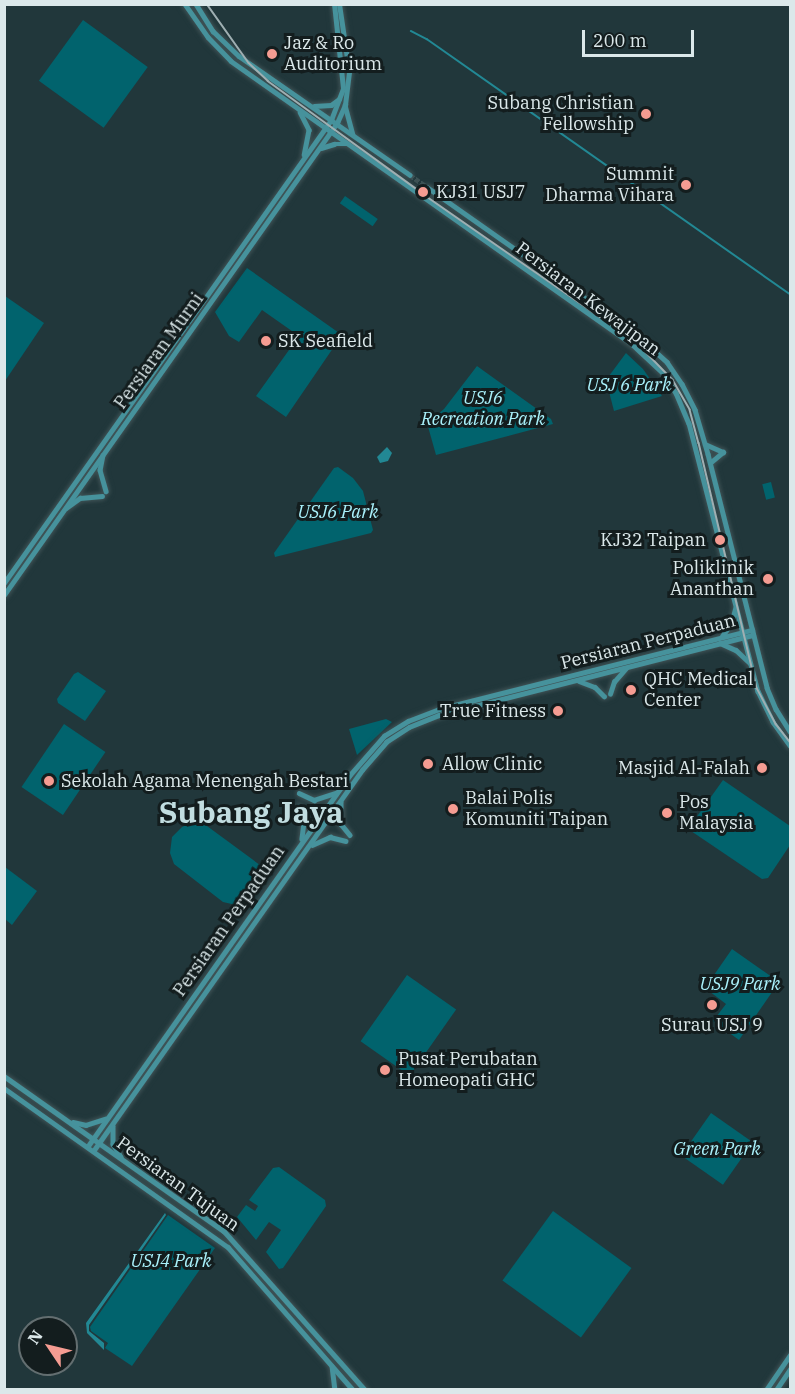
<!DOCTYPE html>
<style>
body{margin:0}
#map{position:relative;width:795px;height:1394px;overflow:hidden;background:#21373b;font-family:"IBM Plex Serif",serif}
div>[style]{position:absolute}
.green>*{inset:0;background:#01636d;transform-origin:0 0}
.water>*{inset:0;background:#228894}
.stream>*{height:1.5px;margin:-0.75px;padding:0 0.75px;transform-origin:0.75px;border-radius:0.75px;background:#228894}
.major-tunnel>*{height:4.5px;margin-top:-2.25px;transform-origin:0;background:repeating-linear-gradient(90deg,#3d5255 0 4.5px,transparent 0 6.5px)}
.roads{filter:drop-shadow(0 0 2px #3f5356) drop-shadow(0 0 2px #3f5356)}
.major>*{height:4.5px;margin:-2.25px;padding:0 2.25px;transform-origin:2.25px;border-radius:2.25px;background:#46929c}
.tram>*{height:1.5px;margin:-0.75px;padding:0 0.75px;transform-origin:0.75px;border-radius:0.75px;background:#9fafb2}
.dots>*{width:16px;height:16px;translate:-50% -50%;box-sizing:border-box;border:3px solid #131d1e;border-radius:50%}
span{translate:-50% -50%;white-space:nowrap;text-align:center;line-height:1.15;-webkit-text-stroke:6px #131d1e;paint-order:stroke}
.poi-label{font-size:18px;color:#dbe8ea}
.left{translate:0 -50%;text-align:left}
.right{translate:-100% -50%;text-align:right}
.street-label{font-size:18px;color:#dbe8ea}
.park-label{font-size:18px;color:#aaf2fc;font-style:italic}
.town-label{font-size:30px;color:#c1dde0;font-weight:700}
.frame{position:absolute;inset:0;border:6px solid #dbe8ea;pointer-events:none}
.north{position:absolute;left:18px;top:1316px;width:60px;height:60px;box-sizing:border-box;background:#131d1e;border:2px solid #636e70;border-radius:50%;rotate:305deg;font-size:16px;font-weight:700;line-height:24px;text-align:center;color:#dbe8ea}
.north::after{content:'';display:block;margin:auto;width:21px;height:27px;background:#f59c92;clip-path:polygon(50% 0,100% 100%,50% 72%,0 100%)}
.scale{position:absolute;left:582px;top:30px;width:112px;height:27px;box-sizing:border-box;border:3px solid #dbe8ea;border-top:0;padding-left:8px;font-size:18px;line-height:21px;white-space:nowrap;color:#dbe8ea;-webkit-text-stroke:4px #131d1e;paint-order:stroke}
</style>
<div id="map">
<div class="green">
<i style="left:83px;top:20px;width:80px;height:75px;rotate:36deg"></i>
<i style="left:345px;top:196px;width:40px;height:9px;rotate:35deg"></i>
<i style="clip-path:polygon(247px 268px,342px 335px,286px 417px,256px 396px,299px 336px,262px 310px,239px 342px,229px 336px,215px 312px)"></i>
<i style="clip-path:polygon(5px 296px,44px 323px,5px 381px)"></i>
<i style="clip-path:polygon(626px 353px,643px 369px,662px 396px,614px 411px,606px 380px)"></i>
<i style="clip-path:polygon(477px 366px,551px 419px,553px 424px,436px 455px,427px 423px,444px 409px)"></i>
<i style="clip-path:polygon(338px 467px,353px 478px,363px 491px,373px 530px,371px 533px,275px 557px,274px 553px,334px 468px)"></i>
<i style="left:771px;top:482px;width:16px;height:9px;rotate:76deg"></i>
<i style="clip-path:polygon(78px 672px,106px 691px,85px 721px,58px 703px,57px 699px,74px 674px)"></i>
<i style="clip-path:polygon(386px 719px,392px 722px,357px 755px,349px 729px)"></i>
<i style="left:64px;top:724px;width:50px;height:76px;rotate:34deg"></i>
<i style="clip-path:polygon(723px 780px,790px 826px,790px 845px,768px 878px,762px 879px,688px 829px)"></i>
<i style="clip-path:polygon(192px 822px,207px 826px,264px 868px,260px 875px,258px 888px,249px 900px,236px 905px,223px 902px,174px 864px,170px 853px,172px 837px,182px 827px)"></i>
<i style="clip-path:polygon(5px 867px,37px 891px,12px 925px,5px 919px)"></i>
<i style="clip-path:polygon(732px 949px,779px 982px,739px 1040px,713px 1021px,726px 1004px,705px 988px)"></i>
<i style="left:407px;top:975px;width:60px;height:81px;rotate:35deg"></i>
<i style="left:711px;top:1113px;width:51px;height:52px;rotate:35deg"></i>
<i style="clip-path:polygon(279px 1167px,325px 1200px,326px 1206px,283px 1268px,279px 1269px,266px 1252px,281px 1230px,269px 1222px,256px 1240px,237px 1217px,246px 1205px,255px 1211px,258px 1206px,249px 1200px,273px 1168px)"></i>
<i style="left:553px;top:1211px;width:97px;height:86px;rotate:36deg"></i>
<i style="clip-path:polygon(168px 1215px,215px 1248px,132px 1366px,105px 1348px,108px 1343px,91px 1331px,90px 1327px)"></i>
</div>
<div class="water">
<i style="clip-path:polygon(387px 447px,392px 453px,388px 461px,380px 463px,377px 457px)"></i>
<i style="clip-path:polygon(165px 1213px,166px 1215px,89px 1325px,89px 1331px,104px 1343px,104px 1350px,87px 1333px,86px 1323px)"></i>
</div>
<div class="stream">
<i style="left:411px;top:31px;width:18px;rotate:27deg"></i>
<i style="left:427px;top:39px;width:444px;rotate:35.1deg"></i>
</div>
<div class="major-tunnel">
<i style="left:410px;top:175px;width:21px;rotate:35deg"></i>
</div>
<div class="roads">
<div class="major">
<i style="left:185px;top:4px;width:40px;rotate:55.1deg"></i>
<i style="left:208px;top:37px;width:33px;rotate:46deg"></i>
<i style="left:231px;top:61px;width:492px;rotate:35.2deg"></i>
<i style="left:633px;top:345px;width:41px;rotate:43deg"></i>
<i style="left:663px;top:373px;width:24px;rotate:57deg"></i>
<i style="left:676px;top:393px;width:33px;rotate:67deg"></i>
<i style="left:689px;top:423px;width:277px;rotate:75.6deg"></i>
<i style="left:758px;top:691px;width:34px;rotate:64deg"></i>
<i style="left:773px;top:722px;width:29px;rotate:54deg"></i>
<i style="left:196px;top:4px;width:32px;rotate:58deg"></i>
<i style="left:213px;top:31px;width:36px;rotate:44deg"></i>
<i style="left:239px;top:56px;width:208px;rotate:34.8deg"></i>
<i style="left:345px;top:105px;width:30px;rotate:75deg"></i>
<i style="left:314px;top:106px;width:17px;rotate:-3deg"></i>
<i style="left:331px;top:105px;width:10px;rotate:-37deg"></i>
<i style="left:300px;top:112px;width:20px;rotate:63deg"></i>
<i style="left:309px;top:130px;width:25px;rotate:101deg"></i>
<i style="left:321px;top:148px;width:14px;rotate:-17deg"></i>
<i style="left:334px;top:144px;width:14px"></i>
<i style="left:427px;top:187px;width:256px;rotate:35.1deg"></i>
<i style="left:636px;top:334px;width:42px;rotate:42.1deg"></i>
<i style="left:667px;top:362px;width:27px;rotate:56deg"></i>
<i style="left:682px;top:384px;width:29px;rotate:63deg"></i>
<i style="left:695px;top:410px;width:46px;rotate:73.5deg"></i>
<i style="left:708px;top:454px;width:241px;rotate:75.8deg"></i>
<i style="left:767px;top:688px;width:23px;rotate:67deg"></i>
<i style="left:776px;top:709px;width:26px;rotate:58deg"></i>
<i style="left:705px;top:444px;width:20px;rotate:24deg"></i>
<i style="left:103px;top:455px;width:15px;rotate:101deg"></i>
<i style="left:100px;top:470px;width:22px;rotate:74deg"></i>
<i style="left:710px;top:463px;width:17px;rotate:-40deg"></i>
<i style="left:66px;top:508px;width:17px;rotate:-36deg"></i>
<i style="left:80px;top:498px;width:22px;rotate:-5deg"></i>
<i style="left:4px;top:583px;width:567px;rotate:-54.77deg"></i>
<i style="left:331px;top:120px;width:34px;rotate:-69deg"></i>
<i style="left:343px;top:88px;width:84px;rotate:-96.1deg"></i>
<i style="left:4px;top:595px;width:578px;rotate:-54.8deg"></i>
<i style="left:337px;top:123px;width:20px;rotate:-66deg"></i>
<i style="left:345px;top:105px;width:33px;rotate:-83deg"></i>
<i style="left:349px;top:72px;width:69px;rotate:-98.4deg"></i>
<i style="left:722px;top:636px;width:15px;rotate:-53deg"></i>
<i style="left:731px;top:624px;width:16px;rotate:-75deg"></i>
<i style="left:720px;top:643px;width:17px;rotate:24deg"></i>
<i style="left:736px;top:650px;width:19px;rotate:43deg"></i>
<i style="left:579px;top:681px;width:17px;rotate:21deg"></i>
<i style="left:595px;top:687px;width:13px;rotate:45deg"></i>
<i style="left:610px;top:694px;width:13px;rotate:-72deg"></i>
<i style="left:614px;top:682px;width:18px;rotate:-49deg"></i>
<i style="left:299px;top:793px;width:17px;rotate:25deg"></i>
<i style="left:314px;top:800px;width:23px;rotate:-18deg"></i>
<i style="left:341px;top:802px;width:22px;rotate:90deg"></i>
<i style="left:341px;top:824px;width:14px;rotate:51deg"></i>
<i style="left:299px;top:806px;width:17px;rotate:73deg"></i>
<i style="left:304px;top:822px;width:17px;rotate:97deg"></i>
<i style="left:312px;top:845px;width:20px;rotate:-24deg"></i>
<i style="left:330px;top:837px;width:16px;rotate:14deg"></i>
<i style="left:4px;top:1076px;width:269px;rotate:35.2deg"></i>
<i style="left:224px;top:1231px;width:213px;rotate:48.4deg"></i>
<i style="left:4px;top:1088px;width:275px;rotate:35.4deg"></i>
<i style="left:228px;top:1247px;width:190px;rotate:48.8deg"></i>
<i style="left:73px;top:1122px;width:13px;rotate:13deg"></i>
<i style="left:86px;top:1125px;width:20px;rotate:-18deg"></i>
<i style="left:113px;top:1126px;width:18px;rotate:90deg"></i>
<i style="left:113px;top:1144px;width:15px;rotate:58deg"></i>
<i style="left:88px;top:1146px;width:453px;rotate:-54.8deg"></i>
<i style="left:349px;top:776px;width:53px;rotate:-48.8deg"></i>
<i style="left:384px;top:736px;width:28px;rotate:-32deg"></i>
<i style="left:408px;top:721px;width:33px;rotate:-21deg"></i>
<i style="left:439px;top:709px;width:323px;rotate:-14.2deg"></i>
<i style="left:94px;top:1150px;width:465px;rotate:-54.8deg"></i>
<i style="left:362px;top:770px;width:37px;rotate:-49deg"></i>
<i style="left:386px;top:742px;width:27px;rotate:-33deg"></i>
<i style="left:409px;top:727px;width:32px;rotate:-22deg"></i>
<i style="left:439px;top:715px;width:324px;rotate:-14.3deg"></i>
<i style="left:332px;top:1366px;width:24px;rotate:83deg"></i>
<i style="left:766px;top:1390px;width:42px;rotate:-55.6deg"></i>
<i style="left:776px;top:1390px;width:25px;rotate:-56deg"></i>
</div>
</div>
<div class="tram">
<i style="left:207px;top:4px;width:72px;rotate:54.6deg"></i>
<i style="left:249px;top:63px;width:26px;rotate:43deg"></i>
<i style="left:268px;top:81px;width:195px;rotate:36deg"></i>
<i style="left:426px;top:196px;width:254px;rotate:34.8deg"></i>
<i style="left:635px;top:341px;width:54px;rotate:45.7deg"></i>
<i style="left:673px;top:380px;width:34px;rotate:60deg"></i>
<i style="left:690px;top:410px;width:34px;rotate:75deg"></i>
<i style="left:699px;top:443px;width:252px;rotate:76.7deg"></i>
<i style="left:757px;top:688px;width:41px;rotate:62.2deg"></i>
<i style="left:776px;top:724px;width:23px;rotate:52deg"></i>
</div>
<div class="dots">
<i style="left:272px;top:54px;background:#f59c92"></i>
<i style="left:646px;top:114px;background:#f59c92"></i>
<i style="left:686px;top:185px;background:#f59c92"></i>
<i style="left:423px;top:192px;background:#f59c92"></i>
<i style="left:266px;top:341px;background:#f59c92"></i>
<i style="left:720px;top:540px;background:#f59c92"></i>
<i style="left:768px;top:579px;background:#f59c92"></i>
<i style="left:631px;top:690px;background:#f59c92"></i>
<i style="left:558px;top:711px;background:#f59c92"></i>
<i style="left:428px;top:764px;background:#f59c92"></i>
<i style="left:762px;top:768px;background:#f59c92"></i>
<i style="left:49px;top:781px;background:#f59c92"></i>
<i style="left:453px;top:809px;background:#f59c92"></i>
<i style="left:667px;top:813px;background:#f59c92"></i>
<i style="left:712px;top:1005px;background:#f59c92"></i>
<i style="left:385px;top:1070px;background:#f59c92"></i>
</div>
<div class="poi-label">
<span class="left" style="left:284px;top:54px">Jaz &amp; Ro<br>Auditorium</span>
<span class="right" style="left:634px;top:114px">Subang Christian<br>Fellowship</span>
<span class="right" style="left:674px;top:185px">Summit<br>Dharma Vihara</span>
<span class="left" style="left:436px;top:192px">KJ31 USJ7</span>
<span class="left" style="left:278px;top:341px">SK Seafield</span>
<span class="right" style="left:706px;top:540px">KJ32 Taipan</span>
<span class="right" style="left:754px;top:579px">Poliklinik<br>Ananthan</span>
<span class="left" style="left:644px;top:690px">QHC Medical<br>Center</span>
<span class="right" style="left:546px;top:711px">True Fitness</span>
<span class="left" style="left:442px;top:764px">Allow Clinic</span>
<span class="right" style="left:750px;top:768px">Masjid Al-Falah</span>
<span class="left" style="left:61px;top:781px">Sekolah Agama Menengah Bestari</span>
<span class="left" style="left:465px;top:809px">Balai Polis<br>Komuniti Taipan</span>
<span class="left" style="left:679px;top:813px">Pos<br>Malaysia</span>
<span style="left:712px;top:1025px">Surau USJ 9</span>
<span class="left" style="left:398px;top:1070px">Pusat Perubatan<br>Homeopati GHC</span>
</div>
<div class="street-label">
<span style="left:588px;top:299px;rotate:37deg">Persiaran Kewajipan</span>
<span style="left:159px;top:351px;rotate:-54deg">Persiaran Murni</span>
<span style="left:648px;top:642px;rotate:-14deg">Persiaran Perpaduan</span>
<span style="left:229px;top:921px;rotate:-55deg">Persiaran Perpaduan</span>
<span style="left:178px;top:1184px;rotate:36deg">Persiaran Tujuan</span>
</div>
<div class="park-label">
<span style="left:629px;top:385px">USJ 6 Park</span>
<span style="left:483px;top:409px">USJ6<br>Recreation Park</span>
<span style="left:338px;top:512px">USJ6 Park</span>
<span style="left:740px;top:984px">USJ9 Park</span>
<span style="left:717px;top:1149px">Green Park</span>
<span style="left:171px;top:1261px">USJ4 Park</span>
</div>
<div class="town-label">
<span style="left:251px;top:812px">Subang Jaya</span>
</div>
<div class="frame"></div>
<div class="north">N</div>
<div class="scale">200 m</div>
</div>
